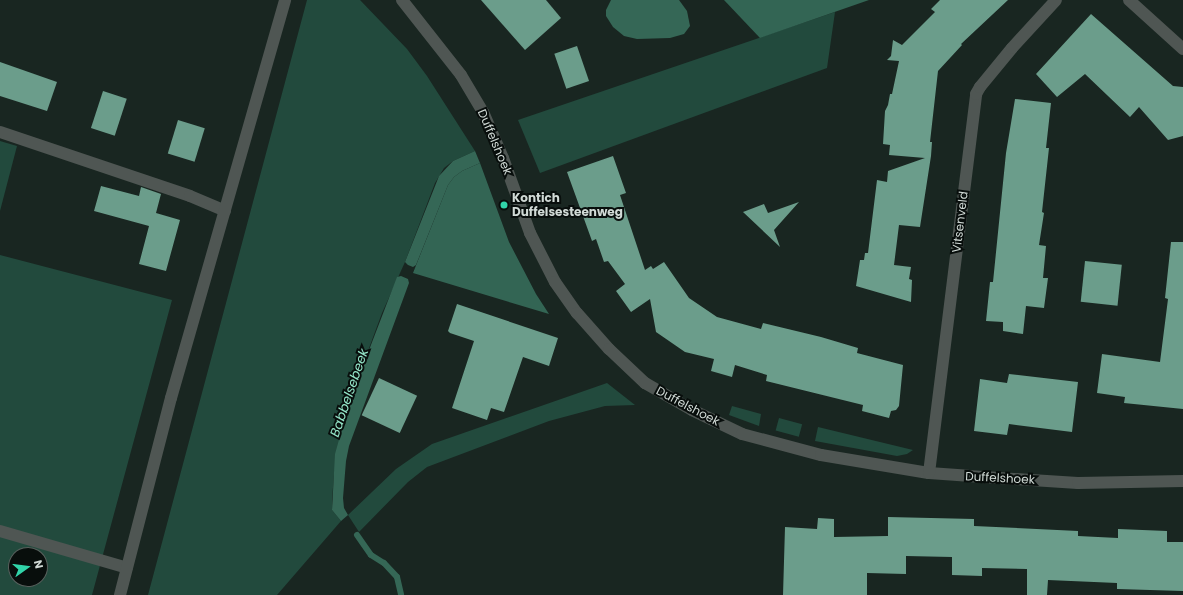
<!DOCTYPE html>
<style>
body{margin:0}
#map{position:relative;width:1183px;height:595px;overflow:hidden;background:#192621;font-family:Poppins,sans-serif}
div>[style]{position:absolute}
.green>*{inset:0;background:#224a3d;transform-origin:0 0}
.forest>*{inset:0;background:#336554}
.water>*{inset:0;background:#356756}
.stream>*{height:6px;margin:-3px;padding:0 3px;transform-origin:3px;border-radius:3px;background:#356756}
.building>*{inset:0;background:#6b9d8b;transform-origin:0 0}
.minor>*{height:12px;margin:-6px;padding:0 6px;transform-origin:6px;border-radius:6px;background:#4f5653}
.dots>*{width:11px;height:11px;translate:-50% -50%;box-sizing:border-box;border:2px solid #080e0c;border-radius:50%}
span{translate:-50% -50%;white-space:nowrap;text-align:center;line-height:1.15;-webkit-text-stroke:4px #080e0c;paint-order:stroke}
.street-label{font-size:12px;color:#d1dad6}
.poi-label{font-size:12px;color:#d1dad6;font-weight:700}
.left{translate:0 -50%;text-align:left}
.water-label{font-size:13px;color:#95e7ca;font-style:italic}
.north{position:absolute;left:8px;top:547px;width:40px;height:40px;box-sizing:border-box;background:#080e0c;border:1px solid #58605d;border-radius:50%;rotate:76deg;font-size:11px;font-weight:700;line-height:16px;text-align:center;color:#d1dad6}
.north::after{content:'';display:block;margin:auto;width:14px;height:18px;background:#31d4a9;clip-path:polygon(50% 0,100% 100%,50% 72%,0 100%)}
</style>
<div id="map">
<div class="green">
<i style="clip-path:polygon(307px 0,360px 0,407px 49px,427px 76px,475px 151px,453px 161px,444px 168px,435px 183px,405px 262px,382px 313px,351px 397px,334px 474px,332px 500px,332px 510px,341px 521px,277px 595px,148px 595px)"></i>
<i style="clip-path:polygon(835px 12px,827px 68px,540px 173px,518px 120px)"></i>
<i style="clip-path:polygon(0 141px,17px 146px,0 211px)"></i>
<i style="clip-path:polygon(evenodd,0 255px,172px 300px,92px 595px,0 595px,0 255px,16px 555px,40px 555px,40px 579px,16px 579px,16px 555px)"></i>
<i style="clip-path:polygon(607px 383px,635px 405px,605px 406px,549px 421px,427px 467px,408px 482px,359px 532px,348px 515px,396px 469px,432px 444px)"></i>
<i style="clip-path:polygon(732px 406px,761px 414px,759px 426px,729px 415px)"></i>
<i style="left:779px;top:418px;width:24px;height:13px;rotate:15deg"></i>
<i style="clip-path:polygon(818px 427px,913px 450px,907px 454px,897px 456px,815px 441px)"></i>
</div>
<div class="forest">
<i style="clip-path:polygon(724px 0,869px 0,760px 38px)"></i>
<i style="clip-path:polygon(480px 163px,509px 242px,536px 294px,549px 314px,413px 273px,448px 185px,454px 177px,462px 171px)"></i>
</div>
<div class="water">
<i style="clip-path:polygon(611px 0,679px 0,687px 11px,690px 26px,684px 34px,670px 38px,637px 39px,624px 36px,613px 27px,606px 16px,606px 10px)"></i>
<i style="clip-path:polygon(475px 151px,480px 163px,462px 171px,454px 177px,448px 185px,416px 265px,413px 267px,408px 265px,405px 262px,439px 176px,453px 161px)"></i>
<i style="clip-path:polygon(401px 276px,408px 279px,409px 283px,349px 446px,346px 461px,343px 498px,344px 508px,348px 515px,341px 521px,332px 510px,335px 454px,351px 397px,397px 277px)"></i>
</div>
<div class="stream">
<i style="left:357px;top:535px;width:24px;rotate:55deg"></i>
<i style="left:371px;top:555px;width:15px;rotate:32deg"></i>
<i style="left:384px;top:563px;width:19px;rotate:47deg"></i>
<i style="left:397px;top:577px;width:18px;rotate:77deg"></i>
</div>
<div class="building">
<i style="clip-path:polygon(481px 0,546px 0,561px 18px,525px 50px)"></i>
<i style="clip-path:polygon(940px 0,1008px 0,961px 44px,962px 45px,938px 71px,930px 142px,932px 142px,931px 156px,920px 227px,899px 225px,894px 265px,911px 267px,909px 279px,912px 280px,911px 302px,856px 286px,860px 260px,864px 260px,865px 253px,868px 253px,877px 180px,887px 182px,888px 171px,925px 158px,889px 155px,890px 145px,883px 144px,885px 111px,888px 105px,890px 94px,892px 94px,899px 61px,887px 60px,891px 56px,893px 40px,902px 45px,935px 12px,931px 9px)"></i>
<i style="clip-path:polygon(1091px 14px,1173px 86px,1183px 87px,1183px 136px,1168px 140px,1139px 107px,1130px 117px,1085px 74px,1057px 97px,1036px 74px)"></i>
<i style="left:577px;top:46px;width:37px;height:24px;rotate:71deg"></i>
<i style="clip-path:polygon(0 62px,57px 82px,47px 111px,0 96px)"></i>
<i style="left:103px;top:91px;width:25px;height:39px;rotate:18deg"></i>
<i style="clip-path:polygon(1015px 99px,1051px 103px,1046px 148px,1049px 148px,1042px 212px,1044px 213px,1039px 245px,1046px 246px,1043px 278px,1048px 278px,1044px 308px,1026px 306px,1023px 334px,1003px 331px,1003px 322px,986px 321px,990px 282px,993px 282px,1006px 153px)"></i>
<i style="left:178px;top:120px;width:28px;height:35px;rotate:17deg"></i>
<i style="clip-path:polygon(613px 156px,626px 193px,620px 195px,645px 270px,651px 266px,653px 269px,664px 262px,689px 298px,717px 317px,761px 329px,763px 323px,821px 337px,858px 348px,857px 353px,903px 365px,899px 406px,896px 410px,891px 411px,889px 418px,862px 411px,863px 405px,766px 381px,767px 375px,735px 365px,732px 377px,711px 371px,714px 359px,685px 352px,656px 332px,650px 299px,631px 312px,616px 291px,625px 284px,608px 261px,604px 262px,596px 239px,592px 241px,567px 172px)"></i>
<i style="clip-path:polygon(101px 186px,139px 196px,141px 187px,161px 194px,156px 213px,180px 220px,166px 271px,139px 264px,149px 226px,94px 211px)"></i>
<i style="clip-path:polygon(799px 202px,774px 230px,780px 247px,743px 212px,764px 204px,768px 213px)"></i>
<i style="clip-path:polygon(1171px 242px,1183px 242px,1183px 409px,1124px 403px,1125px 397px,1097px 393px,1102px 354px,1160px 362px,1168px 299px,1165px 298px)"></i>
<i style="left:1085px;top:261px;width:37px;height:41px;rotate:6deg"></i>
<i style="clip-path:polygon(457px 304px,558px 338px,549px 366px,523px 357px,504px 412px,491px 408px,487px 420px,452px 408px,474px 341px,450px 333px,448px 331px)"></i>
<i style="clip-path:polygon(1009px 374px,1078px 382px,1072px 432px,1009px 424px,1007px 435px,974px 431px,980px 379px,1007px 383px)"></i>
<i style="left:379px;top:378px;width:42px;height:41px;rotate:25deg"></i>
<i style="clip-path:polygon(888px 517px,974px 519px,974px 526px,1078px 531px,1078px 536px,1118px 538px,1118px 529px,1167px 531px,1167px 542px,1183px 542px,1183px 591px,1117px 589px,1117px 583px,1048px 580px,1047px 595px,1027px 595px,1027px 569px,982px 568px,982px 576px,952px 575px,952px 557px,906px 556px,906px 574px,867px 573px,867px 595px,783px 595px,785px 527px,817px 529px,818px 518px,834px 519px,834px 537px,888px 536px)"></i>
</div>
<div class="minor">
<i style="left:402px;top:0;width:95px;rotate:51.8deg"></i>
<i style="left:461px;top:75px;width:43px;rotate:59.3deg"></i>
<i style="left:483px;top:112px;width:50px;rotate:66.5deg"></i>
<i style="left:503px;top:158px;width:80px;rotate:70.2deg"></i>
<i style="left:530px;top:233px;width:55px;rotate:63deg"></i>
<i style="left:555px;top:282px;width:38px;rotate:55deg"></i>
<i style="left:577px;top:313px;width:48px;rotate:48.4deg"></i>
<i style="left:609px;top:349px;width:50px;rotate:43.4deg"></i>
<i style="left:645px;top:383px;width:54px;rotate:29.9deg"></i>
<i style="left:692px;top:410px;width:55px;rotate:25.6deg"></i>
<i style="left:742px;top:434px;width:82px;rotate:14.9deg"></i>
<i style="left:821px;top:455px;width:109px;rotate:9.5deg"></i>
<i style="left:929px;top:473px;width:39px;rotate:4deg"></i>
<i style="left:968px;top:476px;width:110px;rotate:3.6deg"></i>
<i style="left:1078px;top:483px;width:105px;rotate:-1.1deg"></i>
<i style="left:1129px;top:0;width:73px;rotate:42.2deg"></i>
<i style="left:0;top:132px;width:200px;rotate:18.6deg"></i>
<i style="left:190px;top:196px;width:38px;rotate:23deg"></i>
<i style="left:929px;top:473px;width:382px;rotate:-82.9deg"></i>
<i style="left:976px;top:94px;width:8px;rotate:-60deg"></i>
<i style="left:980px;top:87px;width:50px;rotate:-50.6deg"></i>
<i style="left:1012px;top:48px;width:65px;rotate:-47.5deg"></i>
<i style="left:0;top:531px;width:132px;rotate:16.2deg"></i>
<i style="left:120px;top:595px;width:203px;rotate:-75.5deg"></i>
<i style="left:171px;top:398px;width:414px;rotate:-74deg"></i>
</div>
<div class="dots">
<i style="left:504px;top:205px;background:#31d4a9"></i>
</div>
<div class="street-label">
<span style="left:495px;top:142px;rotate:67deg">Duffelshoek</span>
<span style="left:960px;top:222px;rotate:-83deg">Vitsenveld</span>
<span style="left:688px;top:406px;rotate:28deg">Duffelshoek</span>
<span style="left:1000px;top:478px;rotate:3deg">Duffelshoek</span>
</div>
<div class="poi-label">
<span class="left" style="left:512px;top:205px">Kontich<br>Duffelsesteenweg</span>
</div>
<div class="water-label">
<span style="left:350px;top:393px;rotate:-71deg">Babbelsebeek</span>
</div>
<div class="north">N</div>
</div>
